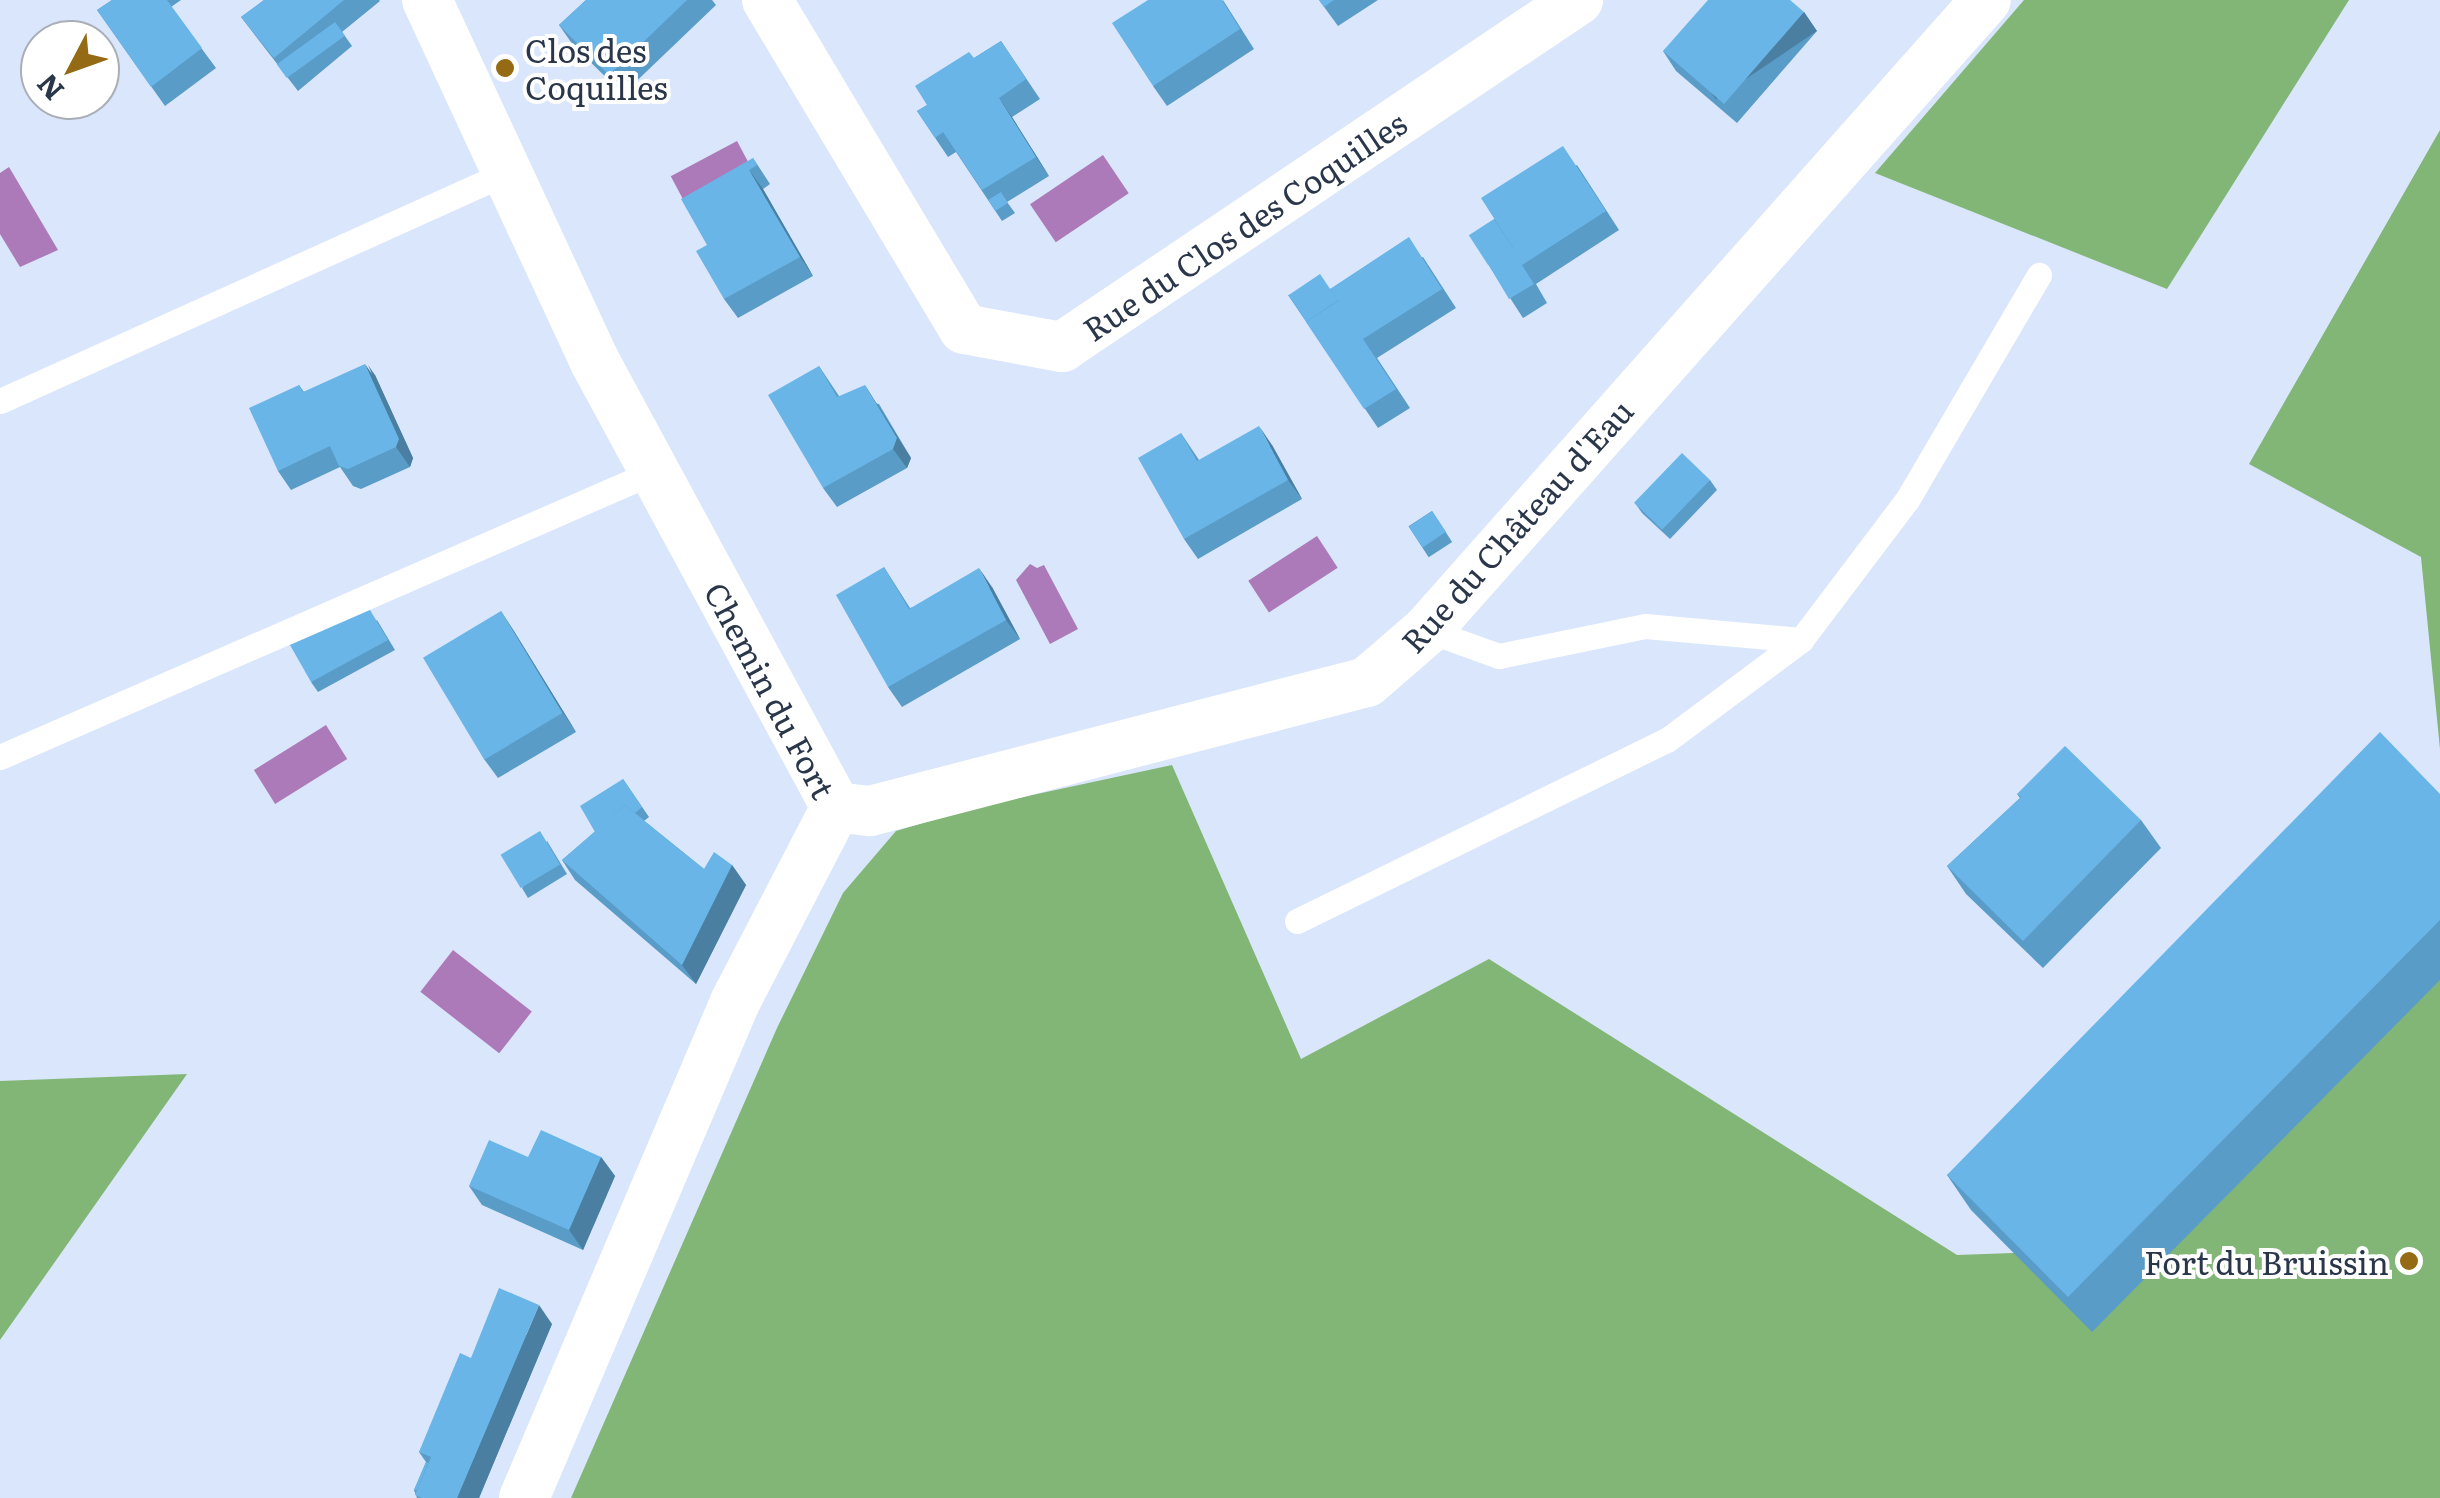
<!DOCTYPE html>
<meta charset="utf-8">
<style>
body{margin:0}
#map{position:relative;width:2440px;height:1498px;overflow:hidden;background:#d9e6fb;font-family:Literata,serif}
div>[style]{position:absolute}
.forest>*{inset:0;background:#82b676}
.water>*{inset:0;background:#ac7ab8;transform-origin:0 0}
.lane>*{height:25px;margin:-12.5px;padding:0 12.5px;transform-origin:12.5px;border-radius:12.5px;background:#fff}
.street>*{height:50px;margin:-25px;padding:0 25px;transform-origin:25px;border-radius:25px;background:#fff}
.wall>*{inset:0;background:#5a9cc8;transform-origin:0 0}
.shaded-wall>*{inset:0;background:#4a7fa2;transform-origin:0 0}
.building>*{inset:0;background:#69b5e8;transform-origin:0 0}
.dots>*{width:28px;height:28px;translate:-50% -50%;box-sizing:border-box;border:5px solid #fff;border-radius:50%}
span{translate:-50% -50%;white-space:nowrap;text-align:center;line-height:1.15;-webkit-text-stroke:8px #fff;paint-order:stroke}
.poi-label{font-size:32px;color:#2a364a}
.left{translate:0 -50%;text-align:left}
.right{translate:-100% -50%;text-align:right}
.street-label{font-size:32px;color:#2a364a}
.north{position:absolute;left:20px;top:20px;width:100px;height:100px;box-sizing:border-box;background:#fff;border:2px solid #aaafb7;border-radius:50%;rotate:229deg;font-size:28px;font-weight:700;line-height:40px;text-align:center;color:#2a364a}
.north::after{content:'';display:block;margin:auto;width:35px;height:45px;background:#946a14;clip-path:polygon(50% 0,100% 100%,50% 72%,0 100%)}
</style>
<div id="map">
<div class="forest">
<i style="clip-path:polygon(2024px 0,2349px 0,2167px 289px,1875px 173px)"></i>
<i style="clip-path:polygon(2440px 130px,2440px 749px,2421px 557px,2249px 464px)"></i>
<i style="clip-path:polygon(1172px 765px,1301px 1059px,1489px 959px,1957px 1255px,2129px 1249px,2440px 869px,2440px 1498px,571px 1498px,777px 1028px,843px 893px,896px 831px,977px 807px)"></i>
<i style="clip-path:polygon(187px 1074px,0 1340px,0 1081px)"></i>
</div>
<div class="water">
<i style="left:737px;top:141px;width:32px;height:75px;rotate:62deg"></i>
<i style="left:1103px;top:155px;width:46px;height:88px;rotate:56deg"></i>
<i style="clip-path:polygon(9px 167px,58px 250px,20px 267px,0 234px,0 173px)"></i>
<i style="left:1317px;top:536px;width:38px;height:82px;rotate:57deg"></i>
<i style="clip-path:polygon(1030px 564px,1037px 568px,1044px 565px,1078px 629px,1050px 644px,1016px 580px)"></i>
<i style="left:326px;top:725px;width:40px;height:85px;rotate:58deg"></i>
<i style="left:453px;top:950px;width:100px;height:53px;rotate:38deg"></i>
</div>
<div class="lane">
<i style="left:0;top:401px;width:555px;rotate:-24.26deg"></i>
<i style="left:1427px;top:630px;width:77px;rotate:19.9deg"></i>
<i style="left:1499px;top:656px;width:149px;rotate:-11.6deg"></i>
<i style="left:1645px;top:626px;width:157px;rotate:5.1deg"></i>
<i style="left:0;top:757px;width:712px;rotate:-23.58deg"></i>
<i style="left:1297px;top:921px;width:412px;rotate:-26.1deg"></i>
<i style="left:1667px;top:740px;width:167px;rotate:-36.7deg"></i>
<i style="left:1801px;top:640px;width:176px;rotate:-52.9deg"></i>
<i style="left:1907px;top:500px;width:261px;rotate:-59.6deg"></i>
</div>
<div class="street">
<i style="left:427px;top:0;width:397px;rotate:65.1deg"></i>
<i style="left:594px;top:360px;width:508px;rotate:61.57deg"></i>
<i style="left:767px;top:0;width:383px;rotate:59.1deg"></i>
<i style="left:964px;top:329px;width:100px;rotate:10.4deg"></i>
<i style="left:1062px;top:347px;width:622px;rotate:-33.92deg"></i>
<i style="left:836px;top:807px;width:34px;rotate:7deg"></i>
<i style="left:870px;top:811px;width:513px;rotate:-14.55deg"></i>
<i style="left:1367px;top:682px;width:79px;rotate:-40.9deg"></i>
<i style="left:1427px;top:630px;width:842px;rotate:-48.42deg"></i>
<i style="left:524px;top:1498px;width:539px;rotate:-66.95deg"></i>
<i style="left:735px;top:1002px;width:220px;rotate:-62.6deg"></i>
</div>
<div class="wall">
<i style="clip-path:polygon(112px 0,181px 0,171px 7px,216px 68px,165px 106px,97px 10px)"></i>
<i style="clip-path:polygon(264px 0,379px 0,380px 1px,342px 32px,352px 46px,298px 91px,241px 17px)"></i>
<i style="clip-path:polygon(586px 0,712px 0,716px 5px,623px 94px,573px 45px,559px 25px)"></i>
<i style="clip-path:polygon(1223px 0,1254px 49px,1167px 106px,1153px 86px)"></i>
<i style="clip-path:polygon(1319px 0,1378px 0,1338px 26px)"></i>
<i style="clip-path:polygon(1804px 12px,1817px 31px,1737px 123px,1676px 71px,1663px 51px)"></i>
<i style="clip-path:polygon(1001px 41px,1040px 99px,1012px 117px,1049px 176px,1007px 202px,1015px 213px,1002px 221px,956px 152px,948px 157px,917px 111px,927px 105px,974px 58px)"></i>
<i style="clip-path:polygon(753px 158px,770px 184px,763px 189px,813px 276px,738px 318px,724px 299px,707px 245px)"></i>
<i style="clip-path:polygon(1577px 165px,1619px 230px,1536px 284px,1547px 303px,1523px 318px,1488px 264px,1494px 219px)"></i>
<i style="clip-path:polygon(1423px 257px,1456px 308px,1377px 358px,1410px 408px,1378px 428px,1288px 295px,1330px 289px)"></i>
<i style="clip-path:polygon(819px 366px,839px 396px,879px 404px,911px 458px,907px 468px,837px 507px,823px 488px)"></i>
<i style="clip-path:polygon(375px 375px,413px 458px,410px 467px,361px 489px,353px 486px,340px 467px,291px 490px,278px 471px,299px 385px,304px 392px)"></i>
<i style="clip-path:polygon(1181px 433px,1199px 460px,1272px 445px,1302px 499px,1198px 559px,1184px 539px)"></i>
<i style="clip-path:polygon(1710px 480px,1717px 490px,1670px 539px,1642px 513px,1635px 503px)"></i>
<i style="left:1432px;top:511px;width:37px;height:28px;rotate:57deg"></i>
<i style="clip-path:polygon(884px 567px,910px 608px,992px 587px,1020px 639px,902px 707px,888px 687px)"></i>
<i style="clip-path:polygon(501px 611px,576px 732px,498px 778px,484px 759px)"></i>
<i style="clip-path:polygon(377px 620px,395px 650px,318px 692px,311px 682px)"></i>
<i style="clip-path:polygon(623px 779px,649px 817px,644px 821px,704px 869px,732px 865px,746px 885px,696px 984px,575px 880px,562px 860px,595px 832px)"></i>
<i style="clip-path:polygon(2017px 794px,2141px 820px,2161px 848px,2043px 968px,1966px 894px,1947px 866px,2020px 798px)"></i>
<i style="clip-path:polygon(2440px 794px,2440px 980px,2092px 1332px,1971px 1210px,1947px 1175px)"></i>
<i style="clip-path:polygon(547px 841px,567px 874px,528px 898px,522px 888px)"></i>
<i style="clip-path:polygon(528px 1157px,601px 1157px,615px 1176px,583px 1250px,482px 1205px,469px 1186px)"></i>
<i style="clip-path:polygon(552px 1324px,479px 1498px,417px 1498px,414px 1490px,426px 1462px,419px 1452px,471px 1358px)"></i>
</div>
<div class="shaded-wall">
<i style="left:1804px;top:12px;width:23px;height:122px;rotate:56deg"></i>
<i style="clip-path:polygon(999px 98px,1012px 117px,1049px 176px,1036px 157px)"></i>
<i style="clip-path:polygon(749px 170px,763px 189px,813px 276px,800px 257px)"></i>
<i style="clip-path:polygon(365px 364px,372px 374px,368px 365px,375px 375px,413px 458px,410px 467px,396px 447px)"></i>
<i style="clip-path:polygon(865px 385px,911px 458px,907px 468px,893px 449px)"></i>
<i style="clip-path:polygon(1259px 426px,1272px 445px,1302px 499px,1288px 480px)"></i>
<i style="clip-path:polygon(979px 568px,992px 587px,1020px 639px,1006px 620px)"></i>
<i style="clip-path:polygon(501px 611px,514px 631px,576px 732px,563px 713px)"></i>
<i style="clip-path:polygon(732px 865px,746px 885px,696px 984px,682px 965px)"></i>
<i style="clip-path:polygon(601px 1157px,615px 1176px,583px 1250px,569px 1230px)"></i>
<i style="clip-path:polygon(539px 1305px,552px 1324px,479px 1498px,457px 1498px)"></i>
</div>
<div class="building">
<i style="clip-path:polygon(112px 0,167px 0,202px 48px,151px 87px,97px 10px)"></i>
<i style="clip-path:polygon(264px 0,344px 0,274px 58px,241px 17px)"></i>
<i style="clip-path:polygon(586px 0,687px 0,609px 75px,559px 25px)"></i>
<i style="clip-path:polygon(1148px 0,1222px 0,1240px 29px,1153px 86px,1112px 23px)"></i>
<i style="clip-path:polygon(1319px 0,1334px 0,1324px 7px)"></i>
<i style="clip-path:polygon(1708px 0,1790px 0,1804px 12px,1724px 104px,1663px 51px)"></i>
<i style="left:335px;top:22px;width:17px;height:72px;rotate:54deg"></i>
<i style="clip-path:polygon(1001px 41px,1026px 79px,999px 98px,1036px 157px,982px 190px,943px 132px,935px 138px,917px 111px,927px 105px,915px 86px,969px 52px,974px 58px)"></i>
<i style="clip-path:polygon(1563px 146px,1606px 211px,1522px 265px,1534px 284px,1509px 299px,1488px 264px,1513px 248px,1481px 198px)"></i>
<i style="clip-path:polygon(753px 158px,757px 165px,749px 170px,800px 257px,724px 299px,696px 251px,707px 245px,681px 199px)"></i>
<i style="left:1001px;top:192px;width:13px;height:15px;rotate:58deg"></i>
<i style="left:1494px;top:219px;width:35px;height:30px;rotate:57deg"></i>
<i style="clip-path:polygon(1409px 237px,1442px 289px,1363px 339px,1396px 389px,1364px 409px,1306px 322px,1338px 301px,1330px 289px)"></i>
<i style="left:1320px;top:274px;width:32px;height:38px;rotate:56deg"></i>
<i style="clip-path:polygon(365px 364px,399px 439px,396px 447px,348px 469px,339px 466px,330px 446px,278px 471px,249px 408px,299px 385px,303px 392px)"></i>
<i style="clip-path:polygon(819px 366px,837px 397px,865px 385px,897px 438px,893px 449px,823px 488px,768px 395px)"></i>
<i style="clip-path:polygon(1259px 426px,1288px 480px,1184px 539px,1138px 458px,1181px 433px,1197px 461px)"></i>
<i style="left:1682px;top:453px;width:39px;height:69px;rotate:44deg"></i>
<i style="left:1432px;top:511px;width:25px;height:28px;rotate:56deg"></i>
<i style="clip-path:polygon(884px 567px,909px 609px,979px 568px,1006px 620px,888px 687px,836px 595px)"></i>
<i style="clip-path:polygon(370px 610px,388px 640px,311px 682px,290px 645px)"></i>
<i style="left:501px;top:611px;width:119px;height:91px;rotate:59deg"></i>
<i style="clip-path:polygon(2380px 732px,2440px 794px,2440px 920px,2068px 1297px,1947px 1175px)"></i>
<i style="clip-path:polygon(2065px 746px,2141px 820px,2023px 941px,1947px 866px,2021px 797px,2017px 794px)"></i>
<i style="clip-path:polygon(623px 779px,642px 807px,635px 813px,625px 805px,595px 832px,580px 806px)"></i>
<i style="clip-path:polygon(625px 805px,704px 869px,714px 852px,732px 865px,682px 965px,562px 860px)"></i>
<i style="left:540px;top:831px;width:39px;height:46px;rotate:59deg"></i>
<i style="clip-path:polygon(541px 1130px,601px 1157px,569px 1230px,469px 1186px,489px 1140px,528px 1157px)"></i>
<i style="clip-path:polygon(499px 1288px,539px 1305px,457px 1498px,422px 1498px,415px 1495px,431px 1457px,419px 1452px,460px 1353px,471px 1358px)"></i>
<i style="clip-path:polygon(426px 1462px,428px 1463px,417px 1490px,414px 1490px)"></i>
</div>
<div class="dots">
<i style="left:505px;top:68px;background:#946a14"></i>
<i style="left:2409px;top:1261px;background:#946a14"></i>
</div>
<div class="poi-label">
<span class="left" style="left:525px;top:68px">Clos des<br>Coquilles</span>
<span class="right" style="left:2389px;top:1261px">Fort du Bruissin</span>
</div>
<div class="street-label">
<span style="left:1244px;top:225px;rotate:-34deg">Rue du Clos des Coquilles</span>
<span style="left:1516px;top:525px;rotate:-48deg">Rue du Château d'Eau</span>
<span style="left:771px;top:690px;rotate:62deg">Chemin du Fort</span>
</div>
<div class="north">N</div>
</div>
